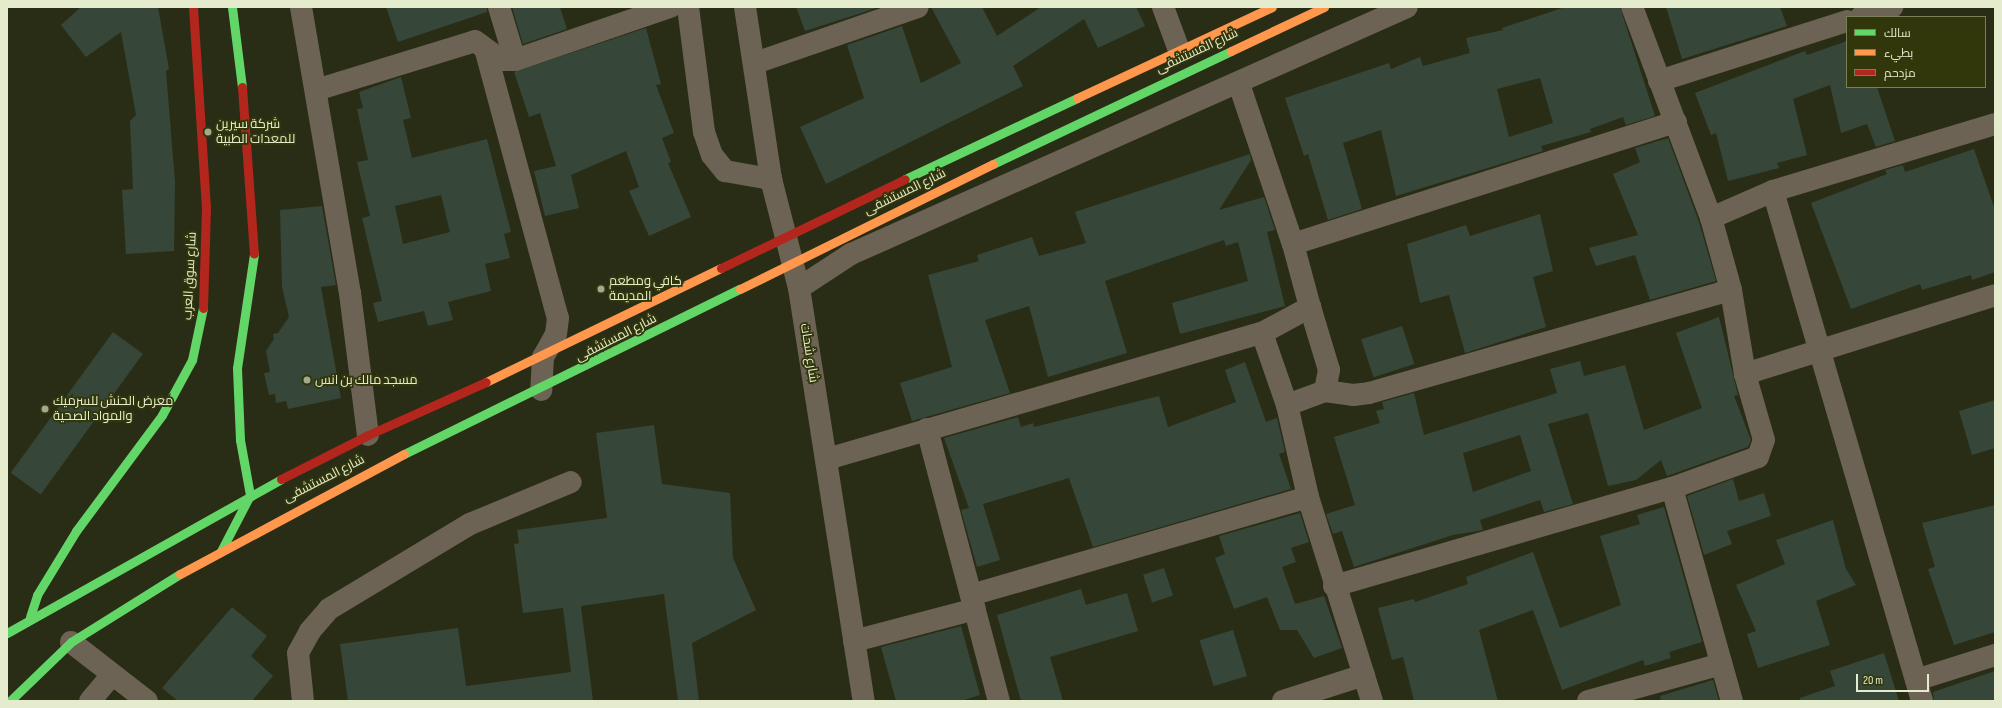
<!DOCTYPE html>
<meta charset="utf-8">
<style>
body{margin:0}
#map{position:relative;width:2002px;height:708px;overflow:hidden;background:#2a2d15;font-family:"Sofia Sans Condensed",Cairo,sans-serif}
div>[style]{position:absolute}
.building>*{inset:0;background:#364638;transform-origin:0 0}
.street>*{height:22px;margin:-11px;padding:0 11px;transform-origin:11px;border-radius:11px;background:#6c6355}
.fast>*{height:9px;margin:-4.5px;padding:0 4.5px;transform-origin:4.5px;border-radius:4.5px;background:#63d668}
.slow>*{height:9px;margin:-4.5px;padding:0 4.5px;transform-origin:4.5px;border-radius:4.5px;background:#ff974d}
.jam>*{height:9px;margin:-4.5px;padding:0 4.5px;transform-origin:4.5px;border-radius:4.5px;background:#b3261e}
.dots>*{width:11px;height:11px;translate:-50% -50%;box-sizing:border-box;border:2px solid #31370b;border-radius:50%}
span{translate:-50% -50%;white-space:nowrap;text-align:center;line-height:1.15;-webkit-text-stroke:3.5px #31370b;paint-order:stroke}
.street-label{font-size:13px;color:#e5ebcd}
.poi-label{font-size:13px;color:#e5ebcd}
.left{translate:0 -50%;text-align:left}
.frame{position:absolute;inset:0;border:8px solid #e5ebcd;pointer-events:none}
.legend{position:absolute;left:1846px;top:16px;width:140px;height:72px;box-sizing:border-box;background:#31370b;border:1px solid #797f59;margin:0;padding:5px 7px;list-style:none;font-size:12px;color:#e5ebcd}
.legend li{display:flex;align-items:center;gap:8px;height:20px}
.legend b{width:20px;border:1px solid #797f59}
.scale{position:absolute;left:1856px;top:674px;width:73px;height:18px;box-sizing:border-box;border:2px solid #e5ebcd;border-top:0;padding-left:5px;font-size:12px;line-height:14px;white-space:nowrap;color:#e5ebcd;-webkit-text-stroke:3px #31370b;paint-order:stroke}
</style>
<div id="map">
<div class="building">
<i style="clip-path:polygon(81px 7px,158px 7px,169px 69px,166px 71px,175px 182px,174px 251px,126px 254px,122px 190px,133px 189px,130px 121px,136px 115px,121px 32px,86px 57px,61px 25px)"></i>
<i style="clip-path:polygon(386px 7px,487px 7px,487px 12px,398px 42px)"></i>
<i style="clip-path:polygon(512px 7px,560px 7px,567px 29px,523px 44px)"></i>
<i style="clip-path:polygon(796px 7px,880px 7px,805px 31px)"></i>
<i style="clip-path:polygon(931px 7px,982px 7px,997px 36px,1041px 7px,1136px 7px,1145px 26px,1098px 48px,1084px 19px,1013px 66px,1023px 86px,826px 184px,800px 127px,864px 98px,847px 45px,902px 26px,921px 83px,961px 63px)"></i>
<i style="clip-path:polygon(evenodd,1565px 7px,1620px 7px,1655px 116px,1626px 125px,1623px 117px,1590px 129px,1591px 132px,1541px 146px,1543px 151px,1396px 196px,1381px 130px,1343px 143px,1362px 209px,1328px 220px,1308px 154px,1304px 156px,1285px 98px,1389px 63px,1391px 69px,1420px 57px,1423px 66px,1470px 53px,1466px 38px,1503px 30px,1502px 28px,1565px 7px,1540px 78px,1553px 123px,1509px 137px,1497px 89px,1540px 78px)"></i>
<i style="clip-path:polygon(1666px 7px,1780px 7px,1787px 26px,1682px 59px)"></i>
<i style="clip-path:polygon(646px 28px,661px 84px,656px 85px,674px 133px,662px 138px,671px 162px,668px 163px,691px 217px,649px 236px,629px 191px,639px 187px,626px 151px,571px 175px,579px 208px,545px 216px,534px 171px,556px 166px,540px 113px,529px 117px,514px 72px)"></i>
<i style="clip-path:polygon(1847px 41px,1847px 87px,1877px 87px,1895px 141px,1876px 147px,1867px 124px,1841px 133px,1830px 85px,1793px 99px,1807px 155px,1777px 163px,1779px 168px,1728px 181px,1716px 133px,1711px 135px,1695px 93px,1805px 51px,1807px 55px)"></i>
<i style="clip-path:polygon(evenodd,401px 77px,411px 118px,403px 120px,412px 158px,487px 139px,511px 232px,504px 234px,510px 258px,485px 264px,491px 291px,448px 302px,453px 320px,428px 326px,424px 311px,378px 322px,373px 303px,382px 301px,362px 218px,370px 216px,357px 162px,368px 160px,357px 109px,363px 108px,359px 92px,401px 77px,441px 195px,450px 232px,403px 244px,395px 206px,441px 195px)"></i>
<i style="clip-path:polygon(1668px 138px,1699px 222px,1716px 281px,1650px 300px,1635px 255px,1596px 266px,1589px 248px,1638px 235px,1613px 174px,1640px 162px,1635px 148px)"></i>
<i style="clip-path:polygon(1974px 149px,1995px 210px,1995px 272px,1972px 280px,1971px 275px,1922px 290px,1920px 284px,1851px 309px,1811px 203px,1887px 174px,1885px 170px,1903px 165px,1905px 172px)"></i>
<i style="clip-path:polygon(1250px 154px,1251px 160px,1219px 210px,1264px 197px,1275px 230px,1267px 232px,1285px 306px,1180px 334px,1172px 303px,1248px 281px,1238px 242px,1226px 246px,1224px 240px,1105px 281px,1127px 353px,1048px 377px,1029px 306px,985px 320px,1010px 393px,912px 421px,900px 383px,952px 367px,928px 275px,979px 261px,977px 255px,1032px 237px,1039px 256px,1086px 243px,1075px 212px)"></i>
<i style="clip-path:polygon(322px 206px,336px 285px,321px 287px,341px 398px,288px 409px,286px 401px,276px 403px,275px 394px,269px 395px,264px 373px,270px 372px,266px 351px,274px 339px,273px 334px,278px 333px,289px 317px,282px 287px,280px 210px)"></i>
<i style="clip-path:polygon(1540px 214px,1553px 271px,1533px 277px,1546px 327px,1465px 353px,1449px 295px,1420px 303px,1407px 244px,1466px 225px,1470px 236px)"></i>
<i style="clip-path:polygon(evenodd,1719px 317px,1738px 395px,1734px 396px,1751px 440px,1748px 447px,1667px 476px,1661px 460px,1636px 480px,1608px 486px,1588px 413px,1548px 424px,1573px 504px,1544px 512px,1540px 500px,1480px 520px,1483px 530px,1453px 535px,1354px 567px,1342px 531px,1333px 534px,1326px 514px,1355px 505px,1334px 437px,1380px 423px,1376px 411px,1384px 409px,1382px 402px,1414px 393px,1424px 435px,1557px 393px,1550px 369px,1580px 361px,1584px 376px,1625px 365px,1644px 430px,1702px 408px,1676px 333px,1719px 317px,1520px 435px,1531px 471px,1473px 492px,1463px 453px,1520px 435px)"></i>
<i style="left:1402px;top:326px;width:40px;height:43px;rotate:72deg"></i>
<i style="left:113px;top:332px;width:37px;height:174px;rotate:36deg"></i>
<i style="clip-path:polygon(1245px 362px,1266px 422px,1277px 418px,1285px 452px,1279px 454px,1291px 489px,1093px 547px,1069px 478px,983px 504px,1000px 560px,977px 567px,961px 510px,969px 508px,944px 438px,1018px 417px,1021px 427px,1033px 423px,1034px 427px,1159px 396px,1168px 427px,1236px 402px,1225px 370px)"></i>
<i style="clip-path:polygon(1995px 400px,1995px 448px,1972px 455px,1959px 411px)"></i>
<i style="clip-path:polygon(654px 425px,662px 484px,730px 493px,733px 558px,756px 610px,692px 643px,699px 701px,678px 701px,664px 594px,581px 606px,593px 701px,348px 701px,340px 644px,458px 628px,466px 686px,571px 672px,563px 608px,523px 613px,514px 544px,519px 543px,517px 530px,607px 518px,596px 433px)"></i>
<i style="clip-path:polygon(1733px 479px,1739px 501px,1764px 493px,1771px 516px,1727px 531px,1732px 544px,1704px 555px,1687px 496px)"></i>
<i style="clip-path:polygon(1995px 505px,1995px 632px,1954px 645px,1928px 569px,1935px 567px,1922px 523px)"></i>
<i style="clip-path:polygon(1664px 507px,1702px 642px,1669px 652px,1671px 658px,1645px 666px,1643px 660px,1562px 690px,1533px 610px,1479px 630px,1498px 701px,1414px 701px,1403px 657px,1392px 660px,1378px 608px,1414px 599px,1415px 602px,1468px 584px,1466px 577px,1533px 552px,1560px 628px,1621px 605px,1600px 536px,1640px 524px,1637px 515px)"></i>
<i style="clip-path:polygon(1300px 513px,1309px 542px,1291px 548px,1296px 562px,1282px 567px,1295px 604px,1324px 596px,1342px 648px,1314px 658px,1297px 630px,1280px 630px,1267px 597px,1234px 609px,1215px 558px,1225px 554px,1219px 536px)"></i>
<i style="clip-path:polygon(1833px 520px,1846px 569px,1856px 585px,1816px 601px,1830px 645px,1758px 668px,1747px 634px,1756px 631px,1736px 585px,1785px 564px,1776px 540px)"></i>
<i style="left:1164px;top:568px;width:29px;height:22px;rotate:72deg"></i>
<i style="clip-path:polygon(1081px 589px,1086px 605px,1127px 593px,1138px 631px,1050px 657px,1063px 701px,1021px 701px,997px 615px)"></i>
<i style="clip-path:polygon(232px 607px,267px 636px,251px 656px,273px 676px,252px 701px,178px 701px,162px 688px)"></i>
<i style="clip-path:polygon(961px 626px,980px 695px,961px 701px,896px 701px,881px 647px)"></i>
<i style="left:1233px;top:630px;width:48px;height:35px;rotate:73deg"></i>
<i style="clip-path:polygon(1884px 653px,1899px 701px,1800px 701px,1800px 698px,1835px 686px,1830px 671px)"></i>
<i style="clip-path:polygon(1995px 671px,1995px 701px,1934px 701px,1933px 692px)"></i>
<i style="clip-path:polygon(1713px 680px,1719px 701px,1661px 701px,1660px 696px)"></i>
</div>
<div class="street">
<i style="left:301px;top:7px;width:290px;rotate:80.3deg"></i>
<i style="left:350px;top:293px;width:143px;rotate:82.8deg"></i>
<i style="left:499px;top:7px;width:55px;rotate:73.2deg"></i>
<i style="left:688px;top:7px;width:126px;rotate:82.7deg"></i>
<i style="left:704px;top:132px;width:24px;rotate:71deg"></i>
<i style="left:712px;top:155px;width:21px;rotate:51deg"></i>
<i style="left:725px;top:171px;width:47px;rotate:9.9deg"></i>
<i style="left:745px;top:7px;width:174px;rotate:81.4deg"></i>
<i style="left:771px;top:179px;width:113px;rotate:75.6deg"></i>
<i style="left:799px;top:288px;width:418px;rotate:81.1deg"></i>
<i style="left:1163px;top:7px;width:46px;rotate:69.6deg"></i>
<i style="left:1861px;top:17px;width:33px;rotate:-18deg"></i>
<i style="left:486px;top:52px;width:276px;rotate:74.9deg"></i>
<i style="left:558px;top:318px;width:16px;rotate:97deg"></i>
<i style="left:556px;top:334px;width:26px;rotate:119deg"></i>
<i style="left:543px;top:357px;width:33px;rotate:93deg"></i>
<i style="left:755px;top:63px;width:172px;rotate:-19deg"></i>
<i style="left:1659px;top:81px;width:197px;rotate:-17.7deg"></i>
<i style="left:1239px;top:84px;width:169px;rotate:71.4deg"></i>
<i style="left:1293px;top:244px;width:65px;rotate:74.9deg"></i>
<i style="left:316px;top:90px;width:166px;rotate:-17.1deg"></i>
<i style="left:475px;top:41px;width:32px;rotate:36deg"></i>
<i style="left:501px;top:60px;width:14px"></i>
<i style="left:515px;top:60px;width:164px;rotate:-18.9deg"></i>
<i style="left:1773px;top:191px;width:531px;rotate:73.71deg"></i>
<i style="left:1711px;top:218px;width:68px;rotate:-23.5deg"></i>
<i style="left:1773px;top:191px;width:232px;rotate:-16.8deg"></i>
<i style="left:1293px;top:244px;width:402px;rotate:-17.7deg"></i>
<i style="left:799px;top:288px;width:62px;rotate:-33.2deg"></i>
<i style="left:851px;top:254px;width:608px;rotate:-23.95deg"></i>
<i style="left:1262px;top:333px;width:76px;rotate:70.9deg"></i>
<i style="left:1287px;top:405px;width:94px;rotate:77.1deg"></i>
<i style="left:1308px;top:497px;width:214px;rotate:72.6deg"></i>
<i style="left:1745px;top:374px;width:262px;rotate:-17.5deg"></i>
<i style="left:1325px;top:391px;width:28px;rotate:8deg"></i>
<i style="left:1353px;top:395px;width:16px;rotate:-7deg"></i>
<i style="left:1369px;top:393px;width:376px;rotate:-15.9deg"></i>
<i style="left:927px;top:429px;width:281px;rotate:75.2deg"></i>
<i style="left:827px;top:459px;width:453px;rotate:-16.2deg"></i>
<i style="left:1262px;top:333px;width:55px;rotate:-28.4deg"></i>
<i style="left:1310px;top:307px;width:66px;rotate:73.2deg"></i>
<i style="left:1329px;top:370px;width:21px;rotate:101deg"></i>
<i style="left:1325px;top:391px;width:40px;rotate:159.8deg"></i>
<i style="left:1672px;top:488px;width:221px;rotate:74.3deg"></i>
<i style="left:1334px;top:586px;width:352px;rotate:-16.2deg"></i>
<i style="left:1672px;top:488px;width:91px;rotate:-19.8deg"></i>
<i style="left:1758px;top:457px;width:18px;rotate:-71deg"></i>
<i style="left:1764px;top:440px;width:69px;rotate:-106.1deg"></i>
<i style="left:1745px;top:374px;width:85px;rotate:-99.5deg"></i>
<i style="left:1731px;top:290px;width:75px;rotate:-105.5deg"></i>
<i style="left:1711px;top:218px;width:225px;rotate:-110.5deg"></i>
<i style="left:971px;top:595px;width:351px;rotate:-16.2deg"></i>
<i style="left:854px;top:641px;width:125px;rotate:-14.8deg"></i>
<i style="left:71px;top:642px;width:96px;rotate:37.8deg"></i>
<i style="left:1916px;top:680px;width:83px;rotate:-17.6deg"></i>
<i style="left:90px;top:701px;width:34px;rotate:-50deg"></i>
<i style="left:303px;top:701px;width:48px;rotate:-95.9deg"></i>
<i style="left:298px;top:653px;width:25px;rotate:-61deg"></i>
<i style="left:310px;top:631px;width:29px;rotate:-49deg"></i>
<i style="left:329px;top:609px;width:165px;rotate:-31.1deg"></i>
<i style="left:470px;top:524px;width:109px;rotate:-22.6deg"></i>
<i style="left:1283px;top:701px;width:85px;rotate:-17.8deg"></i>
<i style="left:1588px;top:701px;width:138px;rotate:-15.5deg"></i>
</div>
<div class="fast">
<i style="left:232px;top:7px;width:81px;rotate:82.9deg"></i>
<i style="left:993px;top:164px;width:263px;rotate:-25.4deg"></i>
<i style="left:905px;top:179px;width:190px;rotate:-25.2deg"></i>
<i style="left:404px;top:454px;width:374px;rotate:-26.2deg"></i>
<i style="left:221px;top:551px;width:63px;rotate:-62.6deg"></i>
<i style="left:250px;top:495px;width:56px;rotate:-100.3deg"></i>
<i style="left:240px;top:440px;width:72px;rotate:-92.4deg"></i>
<i style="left:237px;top:368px;width:115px;rotate:-81.5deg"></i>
<i style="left:30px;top:617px;width:23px;rotate:-72deg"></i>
<i style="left:37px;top:595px;width:75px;rotate:-58.6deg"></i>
<i style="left:76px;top:531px;width:144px;rotate:-53.4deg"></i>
<i style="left:162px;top:415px;width:63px;rotate:-61.4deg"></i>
<i style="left:192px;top:360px;width:53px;rotate:-78.1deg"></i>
<i style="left:7px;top:633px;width:314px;rotate:-29.3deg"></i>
<i style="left:10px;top:701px;width:85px;rotate:-44deg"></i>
<i style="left:71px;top:642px;width:128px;rotate:-32deg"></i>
</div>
<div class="slow">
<i style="left:1231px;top:51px;width:103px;rotate:-25.3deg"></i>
<i style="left:1077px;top:98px;width:215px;rotate:-25deg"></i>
<i style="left:740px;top:289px;width:282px;rotate:-26.3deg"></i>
<i style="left:486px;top:382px;width:261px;rotate:-25.9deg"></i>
<i style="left:180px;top:574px;width:254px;rotate:-28.2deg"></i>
</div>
<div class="jam">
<i style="left:193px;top:7px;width:200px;rotate:86.3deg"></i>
<i style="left:206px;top:207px;width:101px;rotate:91.7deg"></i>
<i style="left:242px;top:87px;width:167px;rotate:85.9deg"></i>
<i style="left:721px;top:268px;width:204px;rotate:-25.8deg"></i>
<i style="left:281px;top:479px;width:97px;rotate:-26.8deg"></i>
<i style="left:368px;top:435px;width:129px;rotate:-24.2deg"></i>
</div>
<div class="dots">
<i style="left:208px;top:132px;background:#a4a88d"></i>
<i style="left:601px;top:289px;background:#a4a88d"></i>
<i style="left:307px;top:380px;background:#a4a88d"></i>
<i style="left:45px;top:409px;background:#a4a88d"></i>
</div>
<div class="street-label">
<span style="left:1197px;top:51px;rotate:-25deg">شارع المستشفى</span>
<span style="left:905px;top:192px;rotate:-26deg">شارع المستشفى</span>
<span style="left:190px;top:276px;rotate:-87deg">شارع سوق العرب</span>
<span style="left:616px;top:338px;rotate:-27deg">شارع المستشفى</span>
<span style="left:809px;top:353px;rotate:81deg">شارع شحات</span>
<span style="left:324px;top:479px;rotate:-27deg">شارع المستشفى</span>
</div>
<div class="poi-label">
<span class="left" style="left:216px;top:132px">شركة سيرين<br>للمعدات الطبية</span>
<span class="left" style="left:609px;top:289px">كافي ومطعم<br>المديمة</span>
<span class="left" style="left:315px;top:380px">مسجد مالك بن انس</span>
<span class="left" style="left:53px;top:409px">معرض الحنش للسرميك<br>والمواد الصحية</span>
</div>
<div class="frame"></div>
<ul class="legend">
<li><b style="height:5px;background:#63d668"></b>سالك</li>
<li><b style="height:5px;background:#ff974d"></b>بطيء</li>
<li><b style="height:5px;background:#b3261e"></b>مزدحم</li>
</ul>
<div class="scale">20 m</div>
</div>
